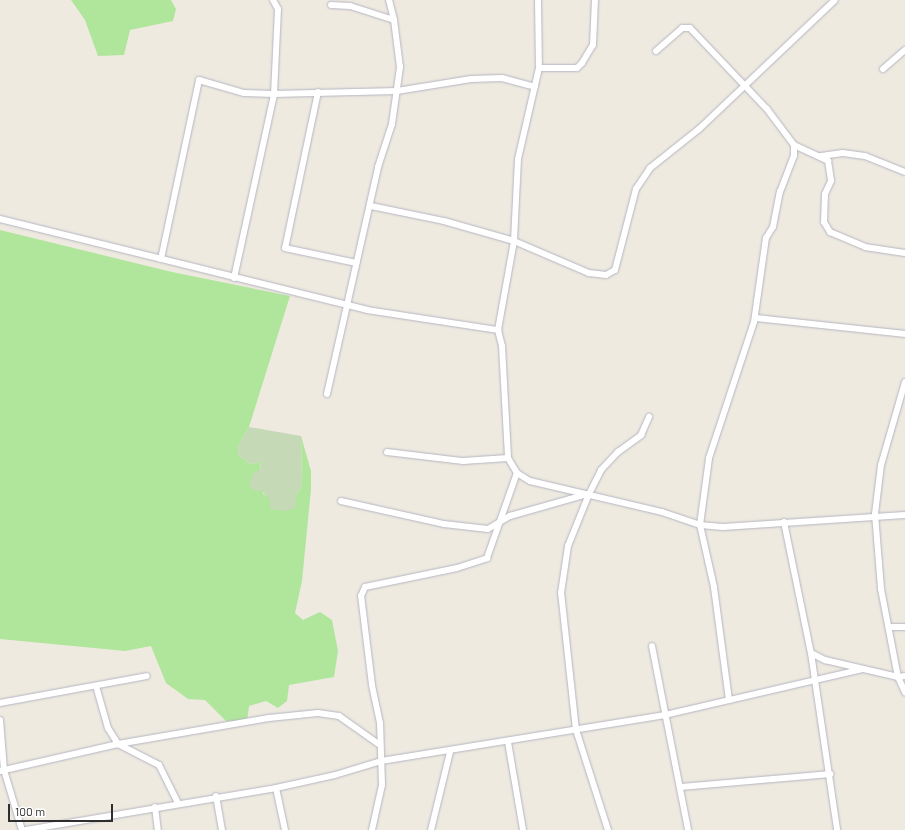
<!DOCTYPE html>
<style>
body{margin:0}
#map{position:relative;width:905px;height:830px;overflow:hidden;background:#efeae0;font-family:Barlow,sans-serif}
div>[style]{position:absolute}
.green>*{inset:0;background:#afe69c}
.cemetery>*{inset:0;background:#c5d9b7}
.roads{filter:drop-shadow(0 0 1px #b4b5c1) drop-shadow(0 0 1px #b4b5c1)}
.street>*{height:6px;margin:-3px;padding:0 3px;transform-origin:3px;border-radius:3px;background:#fff}
span{translate:-50% -50%;white-space:nowrap;text-align:center;line-height:1.15;-webkit-text-stroke:4px #fff;paint-order:stroke}
.scale{position:absolute;left:8px;top:804px;width:105px;height:18px;box-sizing:border-box;border:2px solid #2e2e2e;border-top:0;padding-left:5px;font-size:12px;line-height:14px;white-space:nowrap;color:#2e2e2e;-webkit-text-stroke:3px #fff;paint-order:stroke}
</style>
<div id="map">
<div class="green">
<i style="clip-path:polygon(71px 0,171px 0,176px 9px,173px 21px,130px 30px,124px 55px,98px 56px,85px 20px)"></i>
<i style="clip-path:polygon(0 230px,172px 272px,290px 296px,249px 427px,238px 446px,239px 456px,251px 464px,260px 462px,263px 494px,296px 507px,296px 495px,302px 486px,301px 436px,311px 471px,311px 489px,302px 581px,295px 613px,303px 620px,320px 612px,332px 620px,338px 651px,334px 677px,289px 685px,287px 701px,278px 708px,266px 701px,249px 706px,247px 722px,226px 721px,205px 700px,188px 699px,166px 683px,151px 646px,125px 651px,0 639px)"></i>
</div>
<div class="cemetery">
<i style="clip-path:polygon(249px 427px,301px 436px,302px 486px,296px 495px,296px 507px,288px 511px,270px 509px,270px 499px,260px 490px,256px 492px,249px 486px,253px 473px,261px 469px,260px 462px,251px 464px,239px 456px,238px 446px)"></i>
</div>
<div class="roads">
<div class="street">
<i style="left:389px;top:0;width:21px;rotate:76deg"></i>
<i style="left:538px;top:0;width:68px;rotate:89.2deg"></i>
<i style="left:539px;top:68px;width:93px;rotate:103deg"></i>
<i style="left:518px;top:159px;width:82px;rotate:92.8deg"></i>
<i style="left:514px;top:241px;width:90px;rotate:100.2deg"></i>
<i style="left:498px;top:330px;width:16px;rotate:76deg"></i>
<i style="left:502px;top:346px;width:112px;rotate:86.9deg"></i>
<i style="left:508px;top:458px;width:17px;rotate:59deg"></i>
<i style="left:517px;top:473px;width:15px;rotate:32deg"></i>
<i style="left:530px;top:481px;width:136px;rotate:13.2deg"></i>
<i style="left:662px;top:512px;width:40px;rotate:18.9deg"></i>
<i style="left:700px;top:525px;width:23px;rotate:5deg"></i>
<i style="left:723px;top:527px;width:182px;rotate:-3.8deg"></i>
<i style="left:656px;top:51px;width:35px;rotate:-41deg"></i>
<i style="left:682px;top:28px;width:8px"></i>
<i style="left:690px;top:28px;width:112px;rotate:46.5deg"></i>
<i style="left:767px;top:109px;width:45px;rotate:53.1deg"></i>
<i style="left:794px;top:145px;width:38px;rotate:25deg"></i>
<i style="left:828px;top:161px;width:20px;rotate:81deg"></i>
<i style="left:831px;top:181px;width:14px;rotate:115deg"></i>
<i style="left:825px;top:194px;width:28px;rotate:92deg"></i>
<i style="left:824px;top:222px;width:12px;rotate:59deg"></i>
<i style="left:830px;top:232px;width:38px;rotate:23deg"></i>
<i style="left:865px;top:247px;width:40px;rotate:8.5deg"></i>
<i style="left:539px;top:68px;width:38px"></i>
<i style="left:577px;top:68px;width:7px;rotate:-45deg"></i>
<i style="left:582px;top:63px;width:21px;rotate:-59deg"></i>
<i style="left:593px;top:45px;width:45px;rotate:-87.5deg"></i>
<i style="left:883px;top:69px;width:29px;rotate:-41deg"></i>
<i style="left:318px;top:92px;width:159px;rotate:101.9deg"></i>
<i style="left:285px;top:248px;width:73px;rotate:11.9deg"></i>
<i style="left:821px;top:156px;width:22px;rotate:-8deg"></i>
<i style="left:843px;top:153px;width:22px;rotate:8deg"></i>
<i style="left:865px;top:156px;width:43px;rotate:21.8deg"></i>
<i style="left:371px;top:206px;width:75px;rotate:11.6deg"></i>
<i style="left:444px;top:221px;width:73px;rotate:15.9deg"></i>
<i style="left:514px;top:241px;width:82px;rotate:23.1deg"></i>
<i style="left:589px;top:273px;width:17px;rotate:7deg"></i>
<i style="left:606px;top:275px;width:10px;rotate:-29deg"></i>
<i style="left:615px;top:270px;width:84px;rotate:-75.5deg"></i>
<i style="left:636px;top:189px;width:25px;rotate:-56deg"></i>
<i style="left:650px;top:168px;width:63px;rotate:-38.5deg"></i>
<i style="left:699px;top:129px;width:187px;rotate:-43.5deg"></i>
<i style="left:0;top:219px;width:378px;rotate:13.9deg"></i>
<i style="left:367px;top:310px;width:133px;rotate:8.7deg"></i>
<i style="left:161px;top:259px;width:183px;rotate:-78deg"></i>
<i style="left:199px;top:80px;width:47px;rotate:16.1deg"></i>
<i style="left:244px;top:93px;width:30px;rotate:2deg"></i>
<i style="left:274px;top:94px;width:123px;rotate:-1.4deg"></i>
<i style="left:397px;top:91px;width:75px;rotate:-9.2deg"></i>
<i style="left:471px;top:79px;width:31px;rotate:-2deg"></i>
<i style="left:502px;top:78px;width:34px;rotate:15deg"></i>
<i style="left:234px;top:278px;width:188px;rotate:-77.7deg"></i>
<i style="left:274px;top:94px;width:85px;rotate:-87.3deg"></i>
<i style="left:278px;top:9px;width:10px;rotate:-119deg"></i>
<i style="left:756px;top:318px;width:150px;rotate:6.1deg"></i>
<i style="left:905px;top:382px;width:86px;rotate:106.1deg"></i>
<i style="left:881px;top:465px;width:49px;rotate:97deg"></i>
<i style="left:875px;top:514px;width:75px;rotate:85.4deg"></i>
<i style="left:881px;top:589px;width:90px;rotate:79.1deg"></i>
<i style="left:898px;top:677px;width:7px;rotate:-8deg"></i>
<i style="left:327px;top:394px;width:233px;rotate:-77.3deg"></i>
<i style="left:378px;top:167px;width:45px;rotate:-72deg"></i>
<i style="left:392px;top:124px;width:58px;rotate:-82deg"></i>
<i style="left:400px;top:67px;width:47px;rotate:-97.3deg"></i>
<i style="left:394px;top:20px;width:46px;rotate:-162.3deg"></i>
<i style="left:350px;top:6px;width:19px;rotate:-177deg"></i>
<i style="left:387px;top:452px;width:77px;rotate:6.8deg"></i>
<i style="left:463px;top:461px;width:45px;rotate:-3.8deg"></i>
<i style="left:341px;top:501px;width:106px;rotate:12.6deg"></i>
<i style="left:444px;top:524px;width:44px;rotate:6.5deg"></i>
<i style="left:488px;top:529px;width:26px;rotate:-31deg"></i>
<i style="left:510px;top:516px;width:80px;rotate:-15.9deg"></i>
<i style="left:784px;top:522px;width:134px;rotate:78.4deg"></i>
<i style="left:811px;top:653px;width:179px;rotate:81.6deg"></i>
<i style="left:890px;top:627px;width:15px"></i>
<i style="left:652px;top:646px;width:187px;rotate:78.9deg"></i>
<i style="left:811px;top:653px;width:16px;rotate:27deg"></i>
<i style="left:825px;top:660px;width:75px;rotate:13.1deg"></i>
<i style="left:898px;top:677px;width:17px;rotate:65deg"></i>
<i style="left:96px;top:686px;width:44px;rotate:74.1deg"></i>
<i style="left:108px;top:728px;width:19px;rotate:58deg"></i>
<i style="left:118px;top:744px;width:46px;rotate:27.1deg"></i>
<i style="left:159px;top:765px;width:42px;rotate:63.4deg"></i>
<i style="left:729px;top:700px;width:114px;rotate:-97.6deg"></i>
<i style="left:714px;top:587px;width:64px;rotate:-102.7deg"></i>
<i style="left:700px;top:525px;width:68px;rotate:-82.3deg"></i>
<i style="left:709px;top:458px;width:143px;rotate:-71.7deg"></i>
<i style="left:754px;top:322px;width:85px;rotate:-81.9deg"></i>
<i style="left:766px;top:238px;width:13px;rotate:-58deg"></i>
<i style="left:773px;top:227px;width:36px;rotate:-79deg"></i>
<i style="left:780px;top:192px;width:39px;rotate:-69deg"></i>
<i style="left:794px;top:156px;width:11px;rotate:-90deg"></i>
<i style="left:0;top:703px;width:149px;rotate:-10.4deg"></i>
<i style="left:0;top:720px;width:50px;rotate:85.4deg"></i>
<i style="left:4px;top:770px;width:63px;rotate:73.3deg"></i>
<i style="left:508px;top:742px;width:89px;rotate:80.3deg"></i>
<i style="left:0;top:771px;width:121px;rotate:-12.9deg"></i>
<i style="left:118px;top:744px;width:153px;rotate:-9.8deg"></i>
<i style="left:269px;top:718px;width:49px;rotate:-5.8deg"></i>
<i style="left:318px;top:713px;width:21px;rotate:8deg"></i>
<i style="left:339px;top:716px;width:50px;rotate:35.3deg"></i>
<i style="left:681px;top:787px;width:150px;rotate:-5deg"></i>
<i style="left:276px;top:788px;width:43px;rotate:77.9deg"></i>
<i style="left:216px;top:796px;width:35px;rotate:80deg"></i>
<i style="left:155px;top:807px;width:23px;rotate:83deg"></i>
<i style="left:26px;top:830px;width:254px;rotate:-9.5deg"></i>
<i style="left:276px;top:788px;width:60px;rotate:-12.4deg"></i>
<i style="left:335px;top:775px;width:48px;rotate:-16.9deg"></i>
<i style="left:381px;top:761px;width:288px;rotate:-9.2deg"></i>
<i style="left:665px;top:715px;width:203px;rotate:-13.1deg"></i>
<i style="left:372px;top:830px;width:46px;rotate:-77.5deg"></i>
<i style="left:382px;top:785px;width:62px;rotate:-91.8deg"></i>
<i style="left:380px;top:723px;width:39px;rotate:-102deg"></i>
<i style="left:372px;top:685px;width:90px;rotate:-97deg"></i>
<i style="left:361px;top:596px;width:10px;rotate:-66deg"></i>
<i style="left:365px;top:587px;width:94px;rotate:-11.7deg"></i>
<i style="left:457px;top:568px;width:32px;rotate:-18deg"></i>
<i style="left:487px;top:558px;width:90px;rotate:-70.6deg"></i>
<i style="left:431px;top:830px;width:80px;rotate:-76.3deg"></i>
<i style="left:608px;top:830px;width:105px;rotate:-107.7deg"></i>
<i style="left:576px;top:730px;width:138px;rotate:-96.2deg"></i>
<i style="left:561px;top:593px;width:48px;rotate:-81.5deg"></i>
<i style="left:568px;top:546px;width:56px;rotate:-68deg"></i>
<i style="left:589px;top:494px;width:27px;rotate:-63deg"></i>
<i style="left:601px;top:470px;width:25px;rotate:-47deg"></i>
<i style="left:618px;top:452px;width:29px;rotate:-36deg"></i>
<i style="left:641px;top:435px;width:20px;rotate:-66deg"></i>
</div>
</div>
<div class="scale">100 m</div>
</div>
